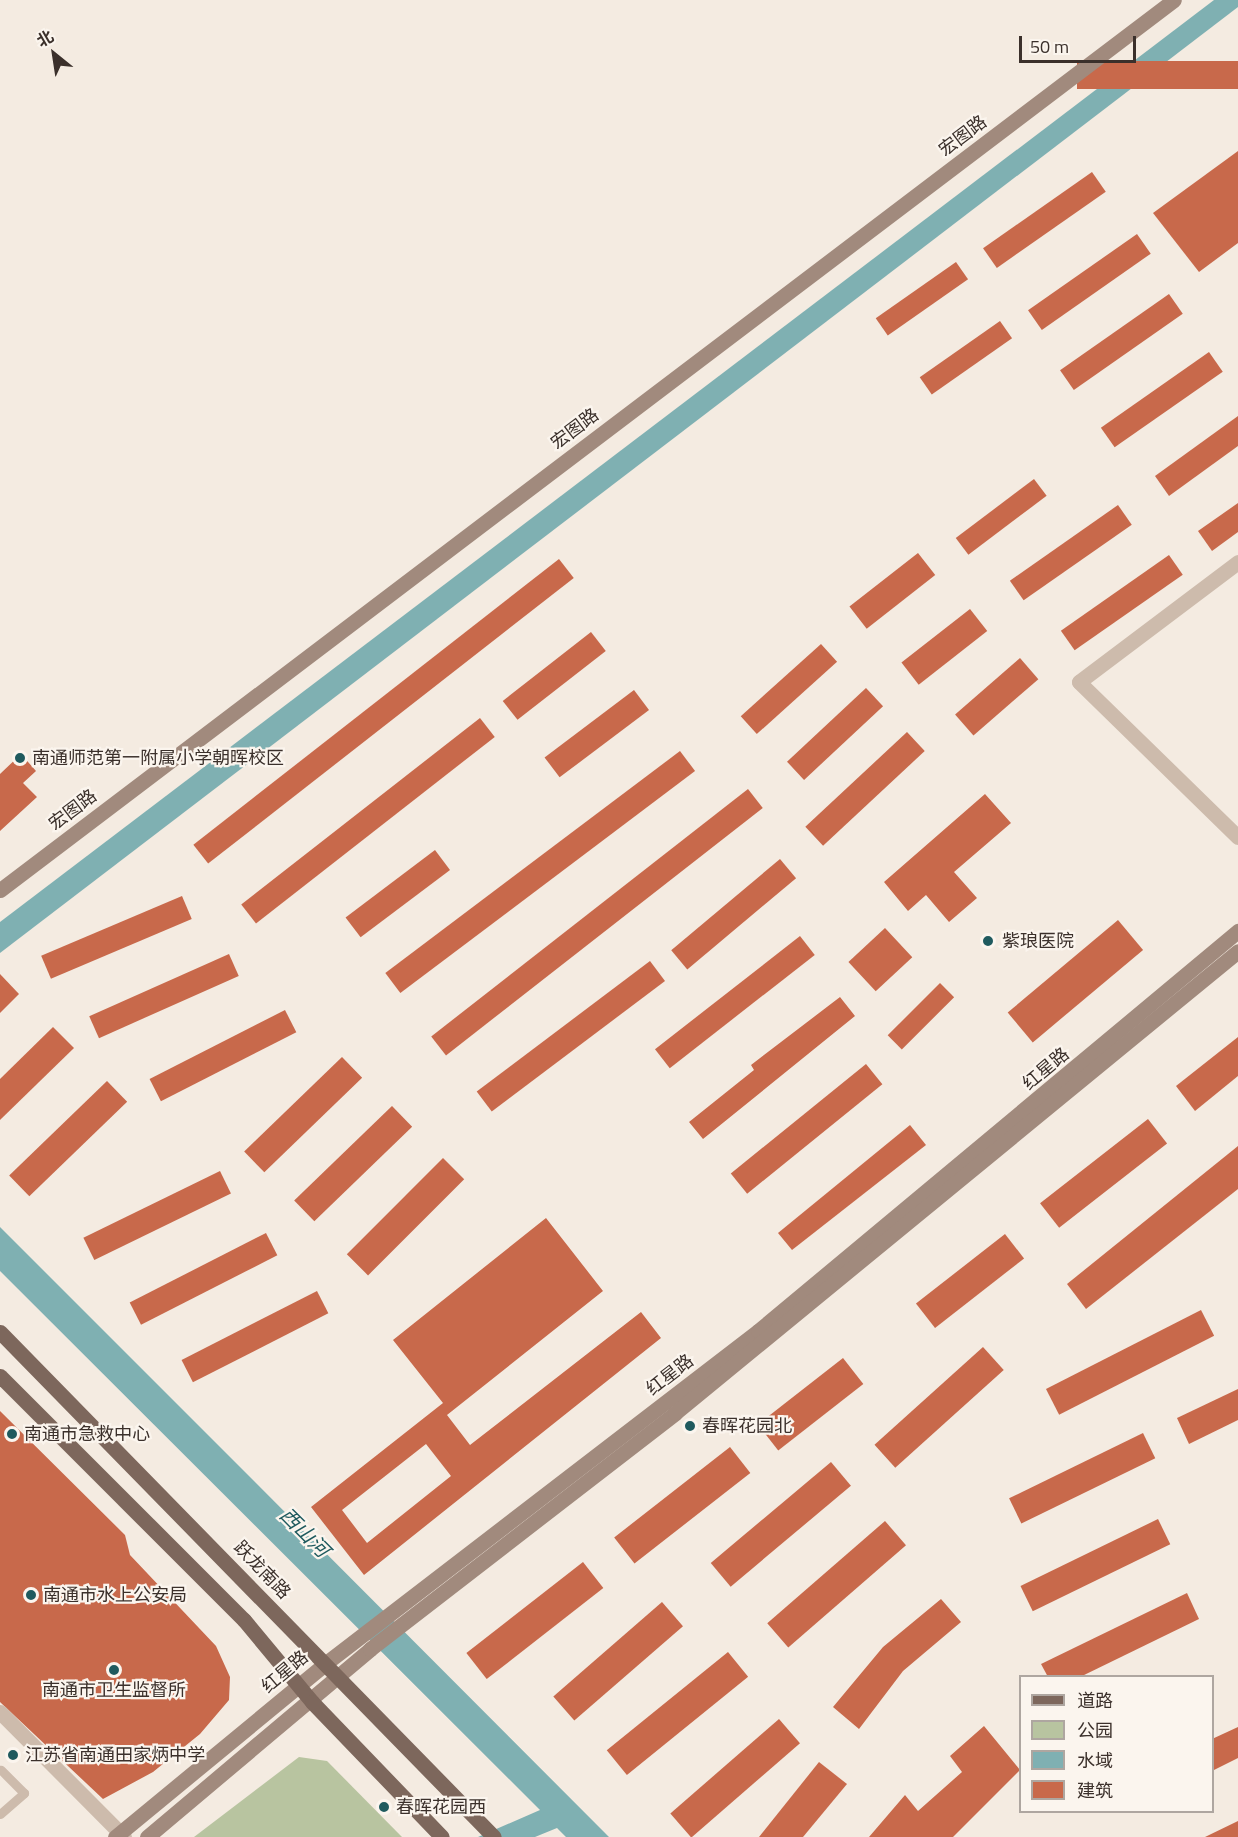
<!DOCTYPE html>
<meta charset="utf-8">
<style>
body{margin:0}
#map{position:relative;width:1238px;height:1837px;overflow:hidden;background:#f4ebe1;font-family:"Titillium Web","Noto Sans SC",sans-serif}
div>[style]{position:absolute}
.green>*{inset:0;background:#b8c4a0}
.water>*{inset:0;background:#7fb0b2}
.building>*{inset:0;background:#c8694b;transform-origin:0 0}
.lane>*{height:9px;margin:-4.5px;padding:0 4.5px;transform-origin:4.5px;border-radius:4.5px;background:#cdbbac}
.street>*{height:15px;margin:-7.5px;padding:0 7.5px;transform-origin:7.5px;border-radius:7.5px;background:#cdbbac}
.secondary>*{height:15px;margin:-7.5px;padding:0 7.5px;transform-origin:7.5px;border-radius:7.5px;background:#a18a7d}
.primary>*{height:15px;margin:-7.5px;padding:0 7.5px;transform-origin:7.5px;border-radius:7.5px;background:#7d675c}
.dots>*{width:16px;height:16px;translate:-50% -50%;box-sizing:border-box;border:3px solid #fbf5ee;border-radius:50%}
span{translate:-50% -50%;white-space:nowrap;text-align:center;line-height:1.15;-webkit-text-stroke:4.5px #fbf5ee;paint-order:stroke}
.street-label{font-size:18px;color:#3b302b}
.poi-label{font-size:18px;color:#3b302b}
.left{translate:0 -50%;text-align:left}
.water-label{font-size:20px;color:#1f5a5e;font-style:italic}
.legend{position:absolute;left:1019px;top:1675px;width:195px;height:138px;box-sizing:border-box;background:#fbf5ee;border:2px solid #aea6a0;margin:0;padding:8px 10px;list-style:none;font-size:18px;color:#3b302b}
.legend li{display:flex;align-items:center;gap:12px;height:30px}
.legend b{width:30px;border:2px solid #aea6a0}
.north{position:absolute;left:24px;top:24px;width:60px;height:60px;-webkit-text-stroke:4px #fbf5ee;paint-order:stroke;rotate:330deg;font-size:16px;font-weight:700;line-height:24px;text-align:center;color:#3b302b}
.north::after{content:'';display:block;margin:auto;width:21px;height:27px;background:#3b302b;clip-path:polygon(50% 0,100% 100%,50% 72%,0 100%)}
.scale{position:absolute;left:1019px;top:36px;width:117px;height:27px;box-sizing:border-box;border:3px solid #3b302b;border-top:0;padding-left:8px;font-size:18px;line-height:21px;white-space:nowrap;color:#3b302b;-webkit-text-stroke:4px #fbf5ee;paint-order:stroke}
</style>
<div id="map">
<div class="green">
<i style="clip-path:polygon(299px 1757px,327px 1761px,402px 1837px,194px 1837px)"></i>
</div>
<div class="water">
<i style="clip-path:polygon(1214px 0,1238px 0,1238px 7px,0 953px,0 922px)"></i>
<i style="clip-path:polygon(0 1227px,217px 1444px,609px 1837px,566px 1837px,557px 1828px,535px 1837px,478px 1837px,540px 1810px,0 1271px)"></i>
</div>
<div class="building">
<i style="left:1238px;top:61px;width:28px;height:161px;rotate:90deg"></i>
<i style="clip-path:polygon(1238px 151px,1238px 243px,1199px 272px,1153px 213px)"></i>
<i style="left:1092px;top:172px;width:24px;height:133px;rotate:55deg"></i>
<i style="left:1137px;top:234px;width:24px;height:133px;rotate:55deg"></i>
<i style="left:956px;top:262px;width:21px;height:98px;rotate:55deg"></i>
<i style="left:1169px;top:294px;width:24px;height:133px;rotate:55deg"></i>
<i style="left:1000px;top:321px;width:21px;height:98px;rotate:55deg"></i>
<i style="left:1209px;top:352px;width:24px;height:132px;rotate:55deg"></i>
<i style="clip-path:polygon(1238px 416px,1238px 446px,1169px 496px,1155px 476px)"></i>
<i style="left:1034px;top:479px;width:21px;height:98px;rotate:53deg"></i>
<i style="clip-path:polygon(1238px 503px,1238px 532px,1212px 551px,1198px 531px)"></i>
<i style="left:1118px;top:505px;width:24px;height:132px;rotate:55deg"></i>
<i style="left:918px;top:553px;width:28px;height:87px;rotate:52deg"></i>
<i style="left:1169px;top:555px;width:24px;height:132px;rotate:55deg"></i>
<i style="left:559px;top:559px;width:24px;height:464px;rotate:52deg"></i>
<i style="left:970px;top:609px;width:28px;height:87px;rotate:52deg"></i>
<i style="left:591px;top:632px;width:24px;height:112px;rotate:52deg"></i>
<i style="left:821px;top:644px;width:24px;height:108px;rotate:48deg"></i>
<i style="left:1020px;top:658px;width:28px;height:86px;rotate:49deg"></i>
<i style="left:866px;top:688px;width:25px;height:108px;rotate:47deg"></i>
<i style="left:634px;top:690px;width:25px;height:112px;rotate:53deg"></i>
<i style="left:480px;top:718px;width:24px;height:303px;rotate:52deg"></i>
<i style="left:907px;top:732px;width:26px;height:139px;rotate:47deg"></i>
<i style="left:680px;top:751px;width:25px;height:369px;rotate:53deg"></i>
<i style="clip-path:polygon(21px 754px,36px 771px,23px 783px,37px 797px,0 831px,0 774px)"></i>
<i style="left:748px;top:789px;width:24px;height:402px;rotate:52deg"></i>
<i style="clip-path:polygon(985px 794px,1011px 823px,954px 872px,977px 898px,949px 922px,926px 895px,908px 911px,884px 882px)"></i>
<i style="left:435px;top:850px;width:25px;height:112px;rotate:53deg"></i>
<i style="left:780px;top:859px;width:25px;height:142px;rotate:50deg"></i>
<i style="left:182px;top:896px;width:25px;height:153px;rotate:67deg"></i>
<i style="left:1118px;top:920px;width:39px;height:144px;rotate:50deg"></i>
<i style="left:885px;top:928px;width:40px;height:50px;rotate:47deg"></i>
<i style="left:800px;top:936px;width:24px;height:184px;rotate:52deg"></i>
<i style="left:229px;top:954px;width:24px;height:153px;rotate:66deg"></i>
<i style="left:650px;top:961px;width:25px;height:217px;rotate:53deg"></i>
<i style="clip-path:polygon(0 974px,19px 994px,0 1013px)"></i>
<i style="left:940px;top:983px;width:20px;height:74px;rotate:45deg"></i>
<i style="clip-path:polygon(840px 997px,855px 1016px,703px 1139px,689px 1122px,754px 1070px,751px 1065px)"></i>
<i style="left:285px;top:1010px;width:25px;height:152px;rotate:63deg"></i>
<i style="clip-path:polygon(53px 1027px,74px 1048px,0 1120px,0 1079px)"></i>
<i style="clip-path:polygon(1238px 1037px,1238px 1076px,1195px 1111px,1176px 1086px)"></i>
<i style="left:342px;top:1057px;width:29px;height:136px;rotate:46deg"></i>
<i style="left:866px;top:1064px;width:26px;height:174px;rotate:51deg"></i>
<i style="left:107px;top:1081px;width:29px;height:136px;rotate:46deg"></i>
<i style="left:392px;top:1106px;width:29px;height:136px;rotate:46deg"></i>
<i style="left:1148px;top:1119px;width:31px;height:137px;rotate:52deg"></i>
<i style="clip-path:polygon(910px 1125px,926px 1145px,792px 1250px,778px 1233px)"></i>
<i style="clip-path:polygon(1238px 1146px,1238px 1189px,1086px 1309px,1067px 1284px)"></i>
<i style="left:443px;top:1158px;width:30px;height:136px;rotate:45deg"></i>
<i style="left:220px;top:1171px;width:25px;height:152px;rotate:64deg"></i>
<i style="clip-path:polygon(evenodd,546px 1218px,603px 1291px,447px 1415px,470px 1445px,641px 1312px,661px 1338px,364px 1575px,311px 1507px,443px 1403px,393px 1340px,546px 1218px,426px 1444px,451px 1476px,367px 1543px,342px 1510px,426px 1444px)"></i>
<i style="left:266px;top:1233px;width:25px;height:153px;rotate:63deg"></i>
<i style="left:1005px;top:1234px;width:31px;height:113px;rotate:52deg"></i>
<i style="left:317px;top:1291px;width:25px;height:152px;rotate:63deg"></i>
<i style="left:1201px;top:1310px;width:29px;height:174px;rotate:63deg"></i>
<i style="left:983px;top:1347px;width:31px;height:146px;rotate:48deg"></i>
<i style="left:843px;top:1358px;width:33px;height:108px;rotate:52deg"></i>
<i style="clip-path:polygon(1238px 1389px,1238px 1420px,1189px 1444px,1177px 1418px)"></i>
<i style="clip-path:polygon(0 1411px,125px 1535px,130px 1555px,216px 1646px,230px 1677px,229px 1700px,200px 1734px,153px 1772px,103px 1799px,0 1702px)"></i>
<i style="left:1143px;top:1433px;width:28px;height:149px;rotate:64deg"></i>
<i style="left:730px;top:1447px;width:33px;height:147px;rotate:52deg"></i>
<i style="left:831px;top:1462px;width:31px;height:157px;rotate:50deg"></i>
<i style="left:1158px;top:1519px;width:28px;height:153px;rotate:64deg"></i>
<i style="left:885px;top:1521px;width:32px;height:156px;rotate:49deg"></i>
<i style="left:583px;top:1562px;width:33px;height:148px;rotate:52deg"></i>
<i style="clip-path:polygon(1187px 1593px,1199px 1619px,1080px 1677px,1048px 1677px,1041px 1664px)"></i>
<i style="clip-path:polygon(941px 1599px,961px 1622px,903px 1671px,859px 1729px,833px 1707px,883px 1647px)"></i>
<i style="left:662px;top:1602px;width:32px;height:144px;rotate:49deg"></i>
<i style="left:728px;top:1652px;width:32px;height:156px;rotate:51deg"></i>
<i style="left:779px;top:1719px;width:32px;height:144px;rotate:49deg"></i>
<i style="clip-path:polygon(984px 1726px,1020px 1770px,953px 1837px,869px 1837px,905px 1795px,918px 1811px,962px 1772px,950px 1756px)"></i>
<i style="clip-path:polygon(1238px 1727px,1238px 1758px,1212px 1771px,1212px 1739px)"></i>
<i style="clip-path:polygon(819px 1762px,847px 1784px,803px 1837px,759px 1837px)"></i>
<i style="clip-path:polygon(1238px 1821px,1238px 1837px,1205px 1837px)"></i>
</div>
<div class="lane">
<i style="left:0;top:1814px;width:32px;rotate:-41deg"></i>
<i style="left:24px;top:1793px;width:33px;rotate:-135deg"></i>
</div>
<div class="street">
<i style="left:1238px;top:562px;width:199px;rotate:143deg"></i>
<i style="left:1079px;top:682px;width:222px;rotate:44.3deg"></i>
<i style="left:0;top:1712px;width:176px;rotate:45.2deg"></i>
</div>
<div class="secondary">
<i style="left:0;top:890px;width:1473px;rotate:-37.17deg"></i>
<i style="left:115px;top:1837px;width:273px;rotate:-39.5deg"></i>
<i style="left:326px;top:1663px;width:545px;rotate:-37.54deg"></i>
<i style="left:758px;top:1331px;width:625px;rotate:-39.81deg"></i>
<i style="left:147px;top:1837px;width:292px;rotate:-40.1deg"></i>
<i style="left:370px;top:1649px;width:386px;rotate:-37.7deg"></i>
<i style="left:675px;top:1413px;width:728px;rotate:-39.37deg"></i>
</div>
<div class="primary">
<i style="left:0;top:1332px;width:706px;rotate:45.63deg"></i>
<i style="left:0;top:1376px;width:345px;rotate:45deg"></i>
<i style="left:244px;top:1620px;width:107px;rotate:50.3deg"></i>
<i style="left:312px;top:1702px;width:187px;rotate:46.1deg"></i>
</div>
<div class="dots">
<i style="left:20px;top:758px;background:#1f5a5e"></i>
<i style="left:988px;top:941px;background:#1f5a5e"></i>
<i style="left:690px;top:1426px;background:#1f5a5e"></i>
<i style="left:12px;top:1434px;background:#1f5a5e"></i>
<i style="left:31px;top:1595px;background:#1f5a5e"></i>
<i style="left:114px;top:1670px;background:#1f5a5e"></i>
<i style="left:13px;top:1755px;background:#1f5a5e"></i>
<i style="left:384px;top:1807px;background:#1f5a5e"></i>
</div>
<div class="street-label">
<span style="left:963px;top:136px;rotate:-37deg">宏图路</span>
<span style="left:575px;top:429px;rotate:-37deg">宏图路</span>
<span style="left:73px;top:810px;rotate:-37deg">宏图路</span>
<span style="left:1046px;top:1069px;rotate:-40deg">红星路</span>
<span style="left:670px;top:1375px;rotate:-38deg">红星路</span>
<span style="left:262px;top:1570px;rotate:46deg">跃龙南路</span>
<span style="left:285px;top:1672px;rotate:-40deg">红星路</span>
</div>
<div class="poi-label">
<span class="left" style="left:32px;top:758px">南通师范第一附属小学朝晖校区</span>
<span class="left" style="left:1002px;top:941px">紫琅医院</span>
<span class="left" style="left:702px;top:1426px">春晖花园北</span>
<span class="left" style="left:24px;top:1434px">南通市急救中心</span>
<span class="left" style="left:43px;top:1595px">南通市水上公安局</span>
<span style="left:114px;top:1690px">南通市卫生监督所</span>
<span class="left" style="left:25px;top:1755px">江苏省南通田家炳中学</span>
<span class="left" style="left:396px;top:1807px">春晖花园西</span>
</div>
<div class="water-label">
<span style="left:305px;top:1532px;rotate:45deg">西山河</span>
</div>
<ul class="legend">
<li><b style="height:8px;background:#7d675c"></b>道路</li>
<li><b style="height:16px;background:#b8c4a0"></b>公园</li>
<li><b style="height:16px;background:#7fb0b2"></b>水域</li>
<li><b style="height:16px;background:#c8694b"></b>建筑</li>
</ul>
<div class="north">北</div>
<div class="scale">50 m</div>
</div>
